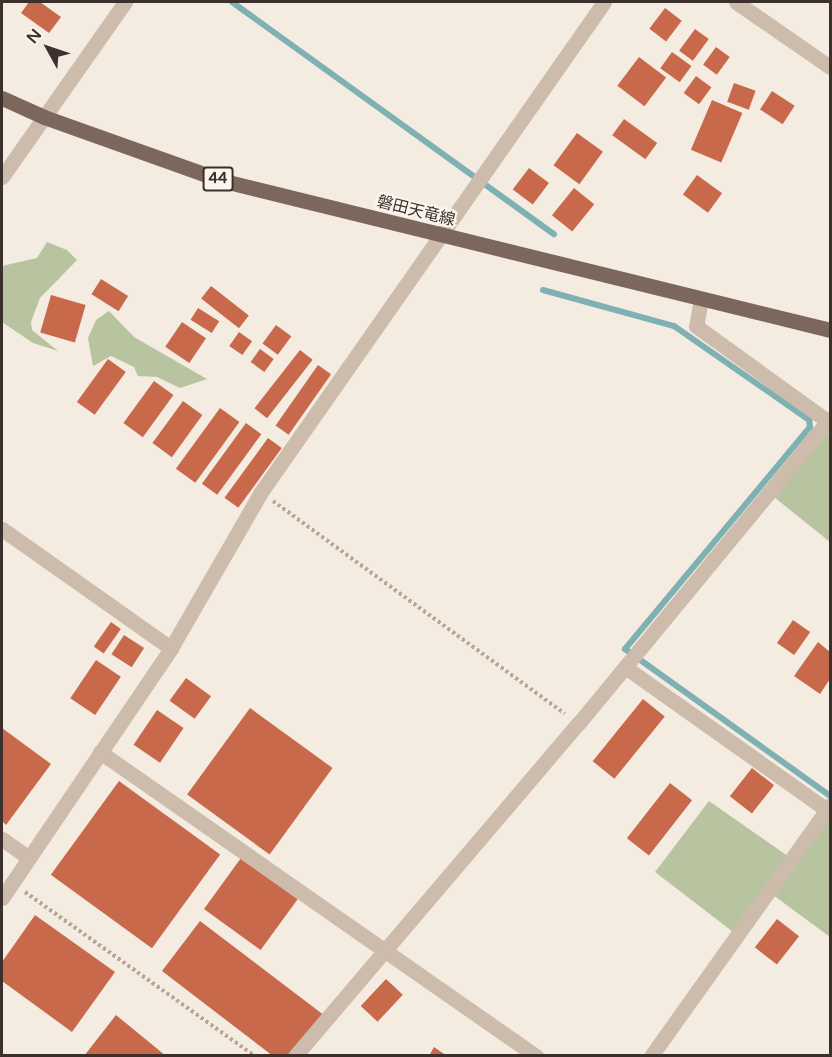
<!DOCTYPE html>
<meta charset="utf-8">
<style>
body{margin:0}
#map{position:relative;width:832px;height:1057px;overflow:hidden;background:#f4ebe1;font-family:"Varela Round","Noto Sans JP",sans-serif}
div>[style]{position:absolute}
.green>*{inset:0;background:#b8c4a0}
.stream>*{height:6px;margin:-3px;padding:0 3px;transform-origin:3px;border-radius:3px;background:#7fb0b2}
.building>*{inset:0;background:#c8694b;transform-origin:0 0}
.path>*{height:4px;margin-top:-2px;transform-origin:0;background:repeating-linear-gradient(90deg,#b9a596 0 3px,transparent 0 6px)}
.minor>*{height:15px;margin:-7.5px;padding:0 7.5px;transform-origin:7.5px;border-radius:7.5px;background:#cdbbac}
.tertiary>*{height:15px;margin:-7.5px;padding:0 7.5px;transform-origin:7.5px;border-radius:7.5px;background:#cdbbac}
.primary>*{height:15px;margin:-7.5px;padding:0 7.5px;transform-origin:7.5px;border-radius:7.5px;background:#7d675c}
span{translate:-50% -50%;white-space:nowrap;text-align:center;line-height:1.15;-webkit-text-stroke:4.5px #fbf5ee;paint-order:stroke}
.shield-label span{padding:2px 4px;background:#fbf5ee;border:2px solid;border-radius:4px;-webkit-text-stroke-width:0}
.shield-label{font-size:15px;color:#3b302b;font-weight:700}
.street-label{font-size:16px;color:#3b302b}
.frame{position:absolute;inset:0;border:3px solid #3b302b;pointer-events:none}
.north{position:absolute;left:18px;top:18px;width:60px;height:60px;-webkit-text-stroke:4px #fbf5ee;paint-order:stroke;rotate:310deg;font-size:16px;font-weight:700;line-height:24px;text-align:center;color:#3b302b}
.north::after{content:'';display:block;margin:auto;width:21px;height:27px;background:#3b302b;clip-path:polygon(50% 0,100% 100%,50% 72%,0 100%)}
</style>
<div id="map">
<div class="green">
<i style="clip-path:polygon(47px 242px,67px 250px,77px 260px,40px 298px,31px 322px,32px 330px,58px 351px,33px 343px,2px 322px,2px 266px,37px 258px)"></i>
<i style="clip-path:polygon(109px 311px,134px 337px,207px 379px,180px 388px,157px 377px,138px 376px,134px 367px,111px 356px,93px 366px,88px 338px,96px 320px)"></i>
<i style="clip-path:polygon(830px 431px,830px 542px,774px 497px)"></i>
<i style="clip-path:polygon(709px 801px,792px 859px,830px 812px,830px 937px,769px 892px,737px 935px,655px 872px)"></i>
</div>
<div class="stream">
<i style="left:232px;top:2px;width:397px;rotate:35.8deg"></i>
<i style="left:543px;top:290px;width:136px;rotate:15.4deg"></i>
<i style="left:674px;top:326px;width:165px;rotate:34.8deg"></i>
<i style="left:809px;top:420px;width:7px;rotate:82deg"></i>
<i style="left:810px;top:427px;width:289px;rotate:129.8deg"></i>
<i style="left:625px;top:649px;width:252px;rotate:35.6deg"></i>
</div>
<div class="building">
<i style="clip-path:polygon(29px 2px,40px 2px,61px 17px,49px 33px,21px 13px)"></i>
<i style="left:665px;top:8px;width:21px;height:26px;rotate:37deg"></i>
<i style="left:695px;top:29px;width:17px;height:27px;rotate:36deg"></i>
<i style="left:716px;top:47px;width:17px;height:22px;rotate:36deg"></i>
<i style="left:672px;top:52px;width:24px;height:20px;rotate:36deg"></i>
<i style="left:639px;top:57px;width:34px;height:36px;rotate:37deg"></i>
<i style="left:696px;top:76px;width:19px;height:21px;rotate:36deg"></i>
<i style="left:734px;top:83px;width:23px;height:20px;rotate:20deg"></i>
<i style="left:772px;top:91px;width:27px;height:22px;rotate:33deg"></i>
<i style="left:712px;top:100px;width:33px;height:54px;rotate:23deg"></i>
<i style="left:624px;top:119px;width:41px;height:20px;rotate:36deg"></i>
<i style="left:577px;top:133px;width:32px;height:40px;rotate:36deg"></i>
<i style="left:529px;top:168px;width:25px;height:27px;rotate:37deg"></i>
<i style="left:697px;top:175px;width:31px;height:24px;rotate:36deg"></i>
<i style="left:574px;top:188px;width:26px;height:35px;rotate:39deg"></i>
<i style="left:101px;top:279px;width:32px;height:18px;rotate:32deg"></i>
<i style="left:211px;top:286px;width:48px;height:16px;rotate:38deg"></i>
<i style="left:51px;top:295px;width:36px;height:39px;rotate:16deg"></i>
<i style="left:198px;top:308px;width:25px;height:14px;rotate:32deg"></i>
<i style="left:182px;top:322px;width:29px;height:30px;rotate:34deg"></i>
<i style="left:276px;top:325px;width:19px;height:23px;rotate:36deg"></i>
<i style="left:239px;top:332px;width:16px;height:17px;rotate:35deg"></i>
<i style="left:260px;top:349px;width:17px;height:16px;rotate:36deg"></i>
<i style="left:300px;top:350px;width:16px;height:74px;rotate:38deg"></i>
<i style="left:108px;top:359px;width:22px;height:53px;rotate:36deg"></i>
<i style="left:318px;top:365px;width:16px;height:74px;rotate:35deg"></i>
<i style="left:154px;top:381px;width:24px;height:52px;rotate:36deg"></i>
<i style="left:183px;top:401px;width:24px;height:52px;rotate:36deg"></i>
<i style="left:220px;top:408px;width:24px;height:75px;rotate:36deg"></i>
<i style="left:246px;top:423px;width:19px;height:75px;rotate:36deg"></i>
<i style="left:268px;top:438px;width:17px;height:74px;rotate:36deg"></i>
<i style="left:793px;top:620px;width:21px;height:28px;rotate:35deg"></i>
<i style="left:111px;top:622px;width:12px;height:30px;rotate:35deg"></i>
<i style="left:124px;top:635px;width:24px;height:23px;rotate:33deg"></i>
<i style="clip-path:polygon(818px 642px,830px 652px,830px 679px,820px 694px,794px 676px)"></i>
<i style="left:96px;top:660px;width:30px;height:46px;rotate:34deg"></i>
<i style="left:186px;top:678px;width:31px;height:28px;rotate:36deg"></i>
<i style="left:643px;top:699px;width:28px;height:80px;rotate:39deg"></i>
<i style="left:250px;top:708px;width:102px;height:107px;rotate:36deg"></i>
<i style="left:157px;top:710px;width:32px;height:42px;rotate:34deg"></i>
<i style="clip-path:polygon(2px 728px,51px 764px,6px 825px,2px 821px)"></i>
<i style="left:752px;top:768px;width:28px;height:36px;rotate:38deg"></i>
<i style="left:119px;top:781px;width:125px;height:116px;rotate:36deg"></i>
<i style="left:670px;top:783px;width:28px;height:70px;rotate:38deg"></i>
<i style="left:241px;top:858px;width:70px;height:63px;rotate:36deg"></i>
<i style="clip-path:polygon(35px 915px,115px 972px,72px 1032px,2px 981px,2px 962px)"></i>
<i style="left:777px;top:919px;width:28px;height:36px;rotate:38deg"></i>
<i style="clip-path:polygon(200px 921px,325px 1016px,295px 1056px,273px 1056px,162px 971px)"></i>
<i style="left:386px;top:979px;width:23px;height:37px;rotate:43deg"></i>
<i style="clip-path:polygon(116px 1015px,166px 1056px,84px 1056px)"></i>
<i style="clip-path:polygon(434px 1047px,447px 1056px,429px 1056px)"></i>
</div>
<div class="path">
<i style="left:273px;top:501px;width:361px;rotate:36.1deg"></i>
<i style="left:25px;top:892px;width:282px;rotate:35.5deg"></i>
</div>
<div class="minor">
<i style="left:736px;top:2px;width:114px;rotate:34.7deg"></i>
<i style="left:2px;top:177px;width:214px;rotate:-54.9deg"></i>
<i style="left:701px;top:299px;width:27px;rotate:100deg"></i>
<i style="left:696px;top:326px;width:165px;rotate:35.9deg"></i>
<i style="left:2px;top:529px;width:207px;rotate:35.2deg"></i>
<i style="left:625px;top:667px;width:251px;rotate:35.3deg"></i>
<i style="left:100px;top:752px;width:532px;rotate:34.89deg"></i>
<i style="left:2px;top:839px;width:33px;rotate:35deg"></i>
<i style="left:295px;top:1056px;width:436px;rotate:-49.6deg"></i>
<i style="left:578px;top:724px;width:396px;rotate:-50.5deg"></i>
<i style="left:651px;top:1056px;width:308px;rotate:-54.5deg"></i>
</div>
<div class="tertiary">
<i style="left:2px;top:898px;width:302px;rotate:-55.9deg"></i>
<i style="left:171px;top:648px;width:180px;rotate:-60deg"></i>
<i style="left:261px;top:492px;width:598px;rotate:-55.01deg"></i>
</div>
<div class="primary">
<i style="left:2px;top:98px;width:46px;rotate:24.3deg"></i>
<i style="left:44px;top:117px;width:191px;rotate:19.6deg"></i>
<i style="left:224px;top:181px;width:624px;rotate:13.81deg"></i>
</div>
<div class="shield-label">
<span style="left:218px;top:179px">44</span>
</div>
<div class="street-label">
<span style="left:416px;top:211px;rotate:14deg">磐田天竜線</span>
</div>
<div class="frame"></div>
<div class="north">N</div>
</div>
